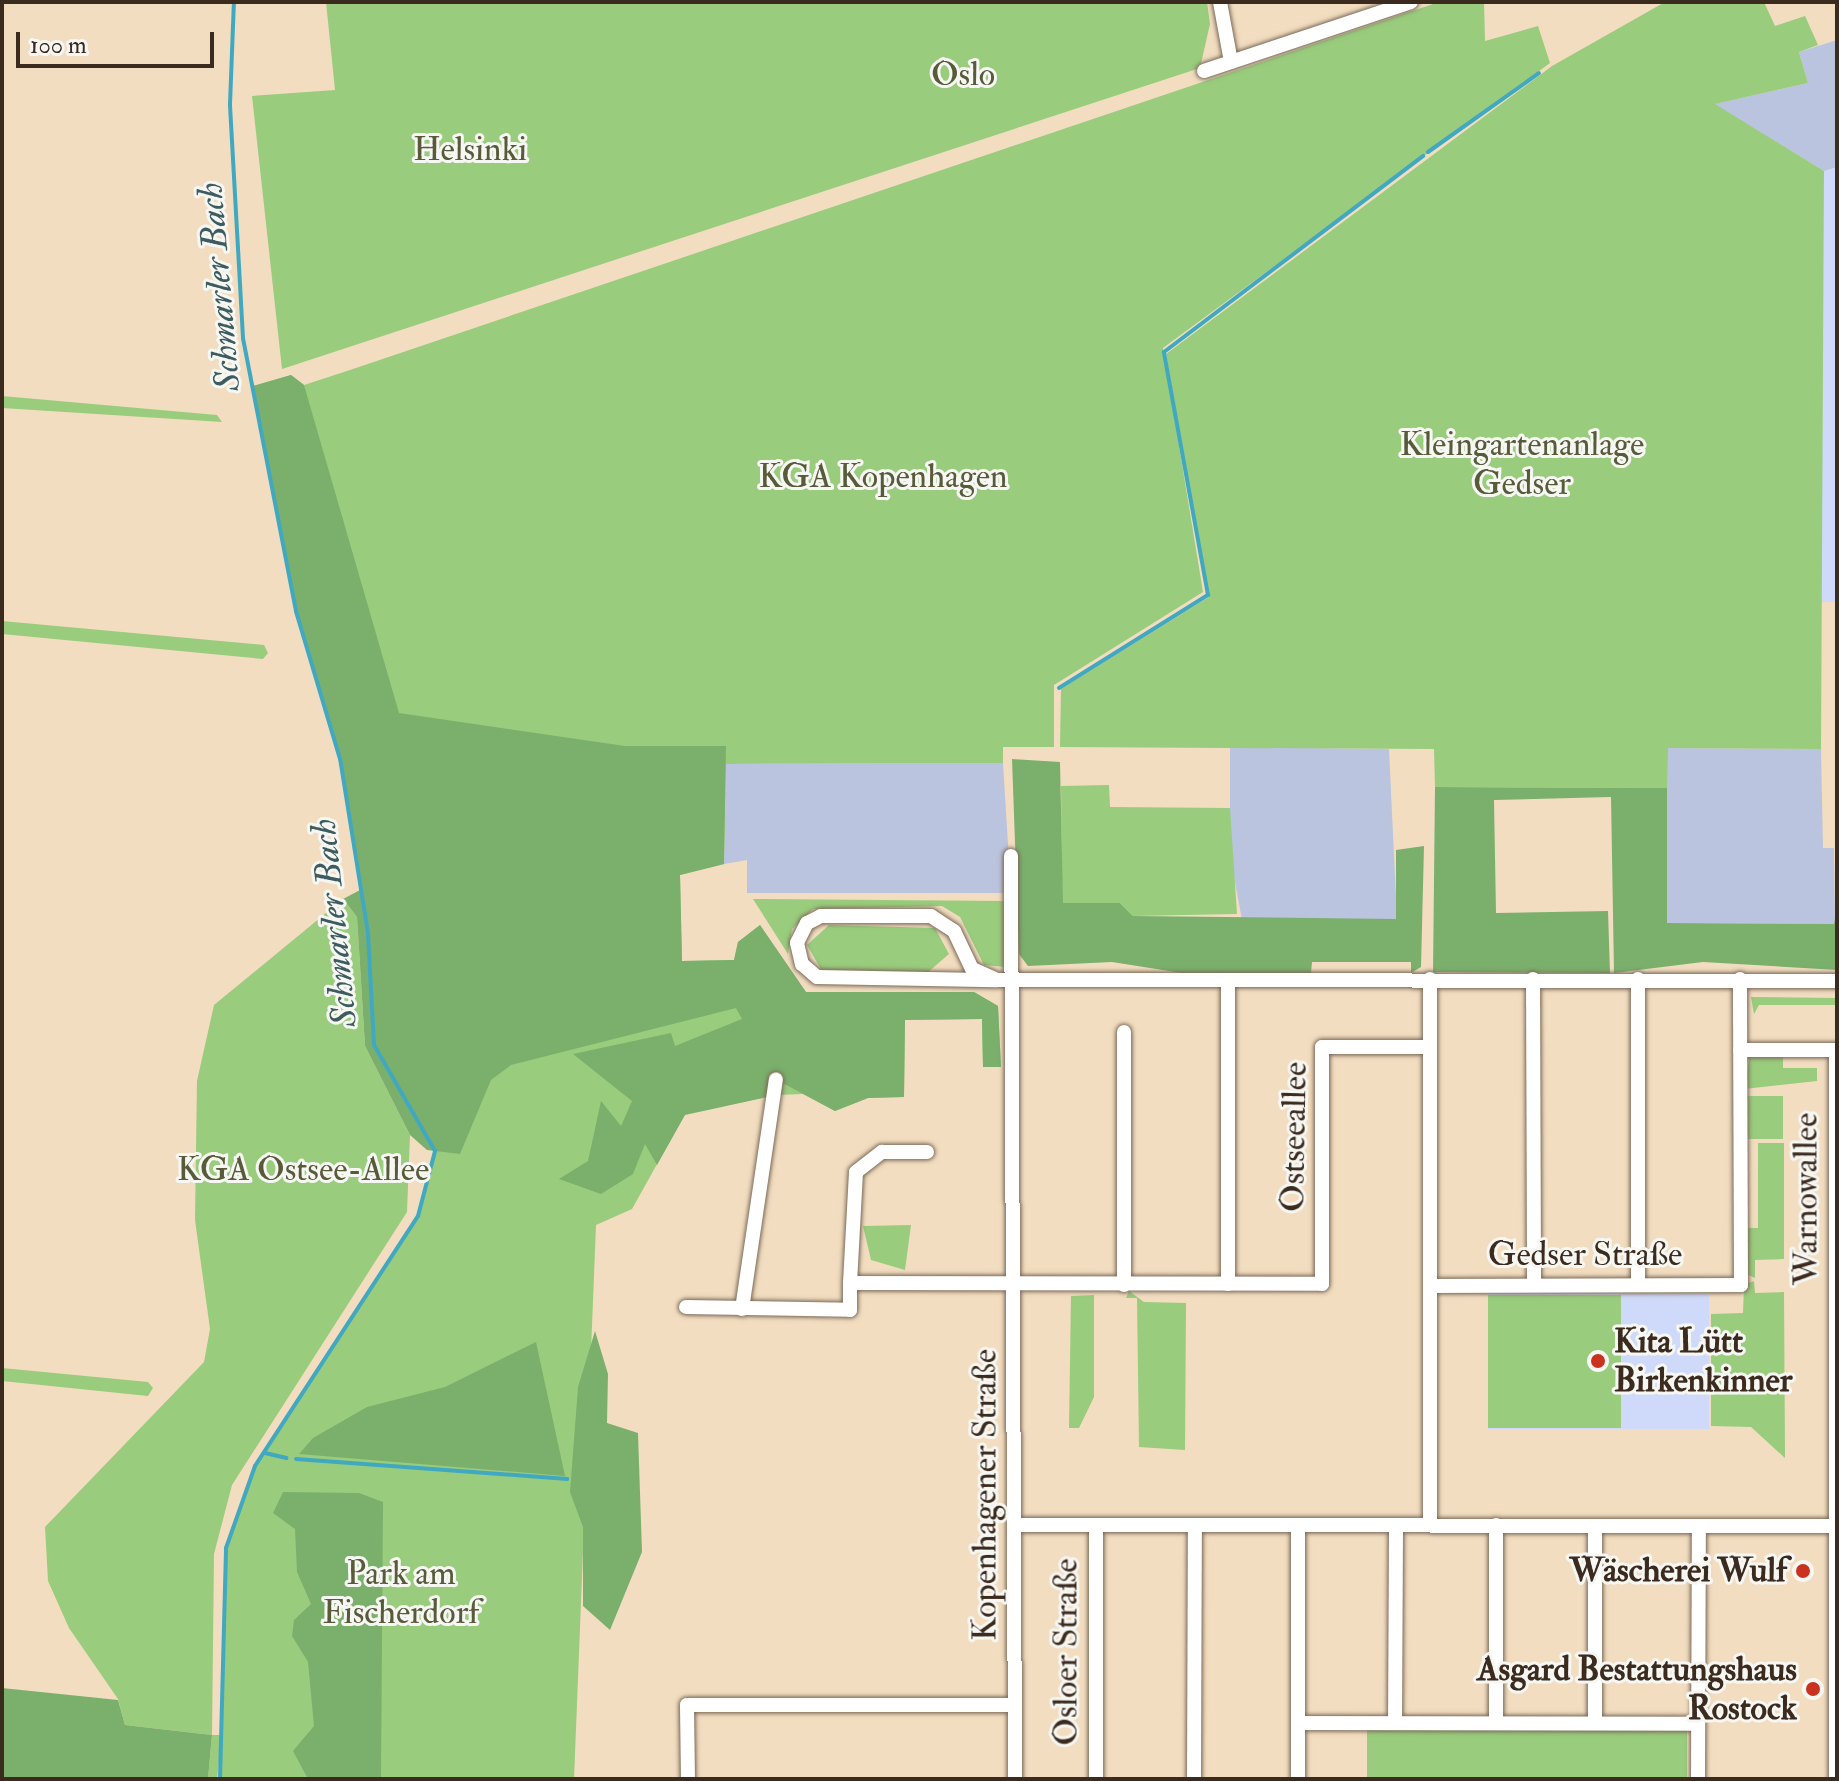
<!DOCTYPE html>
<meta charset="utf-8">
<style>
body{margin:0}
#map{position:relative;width:1839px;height:1781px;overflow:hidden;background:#f2ddc0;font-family:"IM FELL Double Pica",serif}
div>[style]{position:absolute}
.built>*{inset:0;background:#cfdafa;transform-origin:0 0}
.industrial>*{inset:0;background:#bac4de}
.green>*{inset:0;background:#99cc7d;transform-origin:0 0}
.forest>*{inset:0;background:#7ab06c}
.stream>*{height:4px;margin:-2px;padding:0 2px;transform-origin:2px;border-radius:2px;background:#41a8c1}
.roads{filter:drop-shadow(0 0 2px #7b6957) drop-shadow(0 0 2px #7b6957)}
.minor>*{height:14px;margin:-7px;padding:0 7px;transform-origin:7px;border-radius:7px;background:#fff}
.dots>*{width:22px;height:22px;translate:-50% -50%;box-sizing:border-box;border:4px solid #f6f6f2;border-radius:50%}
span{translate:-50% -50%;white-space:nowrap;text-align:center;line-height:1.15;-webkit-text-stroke:6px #f6f6f2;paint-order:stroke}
.park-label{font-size:34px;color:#575b3a}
.street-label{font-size:34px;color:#3b2a1e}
.poi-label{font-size:34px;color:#3b2a1e;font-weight:700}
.left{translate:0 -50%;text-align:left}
.right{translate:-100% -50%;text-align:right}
.water-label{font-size:36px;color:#3d5c5f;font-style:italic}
.frame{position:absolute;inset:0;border:4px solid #3b2a1e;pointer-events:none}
.scale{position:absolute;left:16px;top:32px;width:198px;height:36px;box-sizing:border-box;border:4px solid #3b2a1e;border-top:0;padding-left:10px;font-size:24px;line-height:28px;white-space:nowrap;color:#3b2a1e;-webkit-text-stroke:6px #f6f6f2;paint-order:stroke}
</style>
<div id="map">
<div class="built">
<i style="clip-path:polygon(1837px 167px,1837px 602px,1821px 602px,1824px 171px)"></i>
<i style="left:1709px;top:1294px;width:135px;height:221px;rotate:90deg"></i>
</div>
<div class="industrial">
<i style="clip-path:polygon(1837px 40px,1837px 167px,1824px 171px,1714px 104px,1808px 83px,1799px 52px)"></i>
<i style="clip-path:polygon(1230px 747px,1389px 749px,1397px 919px,1242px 920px,1230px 855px)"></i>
<i style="clip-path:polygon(1667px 748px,1821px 749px,1823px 848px,1834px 848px,1835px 924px,1666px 923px)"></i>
<i style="clip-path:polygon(1003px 763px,1011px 893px,747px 893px,747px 860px,724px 864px,726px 764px)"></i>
</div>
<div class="green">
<i style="clip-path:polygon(326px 2px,1207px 2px,1210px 24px,1200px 68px,282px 369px,252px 96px,335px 90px)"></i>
<i style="clip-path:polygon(1439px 2px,1484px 2px,1485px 41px,1538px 26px,1550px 63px,1163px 348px,1203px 592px,1054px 685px,1054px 747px,1003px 747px,1003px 763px,726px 764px,724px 864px,680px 875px,682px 961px,734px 960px,738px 942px,760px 925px,806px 992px,974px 992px,998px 1006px,1001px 1067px,983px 1067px,982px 1019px,905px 1020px,904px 1097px,868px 1098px,835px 1111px,803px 1094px,776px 1095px,685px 1114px,632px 1209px,596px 1225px,574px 1779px,219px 1779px,226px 1548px,255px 1466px,418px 1216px,435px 1151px,374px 1045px,362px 890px,341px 759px,296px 611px,253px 386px,291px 375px,304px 385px,347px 371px)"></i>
<i style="clip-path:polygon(1665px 2px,1764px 2px,1775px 26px,1805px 16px,1818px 45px,1799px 52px,1808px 83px,1715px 104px,1824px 171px,1821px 749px,1668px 748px,1667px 788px,1435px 787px,1434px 749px,1060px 747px,1061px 689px,1209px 597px,1166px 354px,1552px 66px)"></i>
<i style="clip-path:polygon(2px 396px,217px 415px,222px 422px,2px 408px)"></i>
<i style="clip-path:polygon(2px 621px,264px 645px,268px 653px,263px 659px,2px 634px)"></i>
<i style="clip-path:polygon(1109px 785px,1110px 807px,1230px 808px,1237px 914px,1133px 916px,1120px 903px,1062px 903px,1061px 786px)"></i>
<i style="clip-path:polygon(343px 899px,357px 917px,365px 1046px,410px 1135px,407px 1212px,232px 1485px,214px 1554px,212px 1735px,222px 1735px,217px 1779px,208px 1779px,212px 1735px,125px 1725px,118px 1699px,69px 1628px,48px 1581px,45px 1527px,204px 1362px,210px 1329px,195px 1220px,197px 1081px,214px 1005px)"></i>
<i style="clip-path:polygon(753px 899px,1005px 901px,1005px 967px,984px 965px,960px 917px,942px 906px,813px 909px,792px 929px,788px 954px)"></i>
<i style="clip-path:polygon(829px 925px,935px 928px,949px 954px,927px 973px,822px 971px,807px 945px)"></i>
<i style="clip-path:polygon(1751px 997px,1837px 998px,1837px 1005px,1759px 1005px,1754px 1014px)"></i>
<i style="clip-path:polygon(1750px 1055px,1783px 1055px,1783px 1068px,1817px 1068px,1817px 1081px,1744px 1089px)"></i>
<i style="left:1744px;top:1096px;width:39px;height:43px"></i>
<i style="clip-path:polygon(1758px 1143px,1784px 1143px,1784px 1259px,1755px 1260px,1755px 1278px,1746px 1274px,1746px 1228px,1758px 1228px)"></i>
<i style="clip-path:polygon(911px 1225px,905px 1270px,871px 1260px,863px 1226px)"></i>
<i style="clip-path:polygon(1754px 1281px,1755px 1293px,1784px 1292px,1785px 1458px,1751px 1427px,1711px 1426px,1711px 1314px,1743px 1313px,1744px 1285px)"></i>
<i style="clip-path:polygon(1129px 1291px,1144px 1302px,1186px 1303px,1185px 1450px,1139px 1447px,1137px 1298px,1126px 1298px)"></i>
<i style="clip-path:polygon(1094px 1295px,1094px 1397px,1079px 1428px,1069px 1428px,1071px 1296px)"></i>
<i style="left:1621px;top:1295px;width:133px;height:133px;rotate:90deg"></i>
<i style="clip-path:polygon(2px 1368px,148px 1382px,153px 1388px,148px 1396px,2px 1381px)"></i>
<i style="left:1367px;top:1728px;width:320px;height:51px"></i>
</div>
<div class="forest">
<i style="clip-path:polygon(291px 375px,304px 385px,399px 713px,625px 746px,726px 746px,724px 864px,680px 875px,682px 961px,734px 960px,738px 942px,760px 925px,806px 992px,974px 992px,998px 1006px,1001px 1067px,983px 1067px,982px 1019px,905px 1020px,904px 1097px,868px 1098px,835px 1111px,777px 1080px,776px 1095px,685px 1115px,657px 1165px,645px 1144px,633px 1174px,601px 1194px,559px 1179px,588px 1161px,601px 1101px,621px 1126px,632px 1101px,573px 1054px,671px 1033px,675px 1046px,742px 1019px,736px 1008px,511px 1065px,491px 1080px,460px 1154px,427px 1150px,410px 1135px,365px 1046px,357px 917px,343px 899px,362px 889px,341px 759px,296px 611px,253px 386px)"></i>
<i style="clip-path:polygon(1012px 759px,1060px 762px,1063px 903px,1120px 903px,1133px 916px,1396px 919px,1396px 850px,1424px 846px,1421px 967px,1411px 973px,1411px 962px,1312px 962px,1311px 973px,1188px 974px,1112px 962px,1028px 966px,1019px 954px)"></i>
<i style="clip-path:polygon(1435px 787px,1667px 788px,1667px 923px,1834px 924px,1837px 908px,1837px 970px,1703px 962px,1614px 973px,1611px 797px,1494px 800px,1496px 913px,1608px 911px,1610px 973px,1433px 972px)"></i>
<i style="clip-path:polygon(595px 1331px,608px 1374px,607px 1423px,638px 1433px,642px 1552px,610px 1630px,583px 1606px,583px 1527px,570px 1492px,578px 1387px)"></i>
<i style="clip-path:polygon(536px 1342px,565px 1476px,299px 1454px,313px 1438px,367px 1407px,445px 1387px)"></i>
<i style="clip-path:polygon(283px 1492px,359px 1493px,383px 1502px,381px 1779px,308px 1779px,293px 1751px,314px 1726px,308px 1662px,292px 1636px,294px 1620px,311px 1604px,297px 1572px,295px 1529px,273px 1513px)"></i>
<i style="clip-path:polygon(2px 1688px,118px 1700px,125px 1725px,212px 1735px,208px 1779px,2px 1779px)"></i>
</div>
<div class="stream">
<i style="left:1428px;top:152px;width:136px;rotate:-35.4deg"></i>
<i style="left:1059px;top:688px;width:176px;rotate:-32deg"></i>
<i style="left:1208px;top:595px;width:247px;rotate:-100.3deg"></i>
<i style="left:1164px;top:352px;width:325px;rotate:-37.1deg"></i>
<i style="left:265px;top:1453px;width:22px;rotate:13deg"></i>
<i style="left:296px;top:1459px;width:272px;rotate:4.2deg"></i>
<i style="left:220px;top:1779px;width:231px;rotate:-88.5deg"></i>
<i style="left:226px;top:1548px;width:87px;rotate:-70.5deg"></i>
<i style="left:255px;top:1466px;width:298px;rotate:-56.9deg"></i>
<i style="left:418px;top:1216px;width:67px;rotate:-75.3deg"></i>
<i style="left:435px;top:1151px;width:122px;rotate:-119.9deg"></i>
<i style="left:374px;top:1045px;width:112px;rotate:-93.1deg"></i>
<i style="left:368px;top:933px;width:176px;rotate:-99.1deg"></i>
<i style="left:340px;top:759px;width:154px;rotate:-106.6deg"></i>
<i style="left:296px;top:611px;width:278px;rotate:-101deg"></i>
<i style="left:243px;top:338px;width:234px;rotate:-93.2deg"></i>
<i style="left:230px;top:104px;width:102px;rotate:-87.8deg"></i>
</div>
<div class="roads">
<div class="minor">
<i style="left:1220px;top:2px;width:61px;rotate:79.6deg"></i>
<i style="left:1204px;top:71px;width:218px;rotate:-18.4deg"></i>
<i style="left:1011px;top:856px;width:923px;rotate:89.75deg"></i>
<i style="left:1430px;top:979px;width:546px;rotate:90deg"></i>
<i style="left:1533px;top:979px;width:306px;rotate:89.8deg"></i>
<i style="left:1638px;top:979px;width:306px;rotate:90deg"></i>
<i style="left:997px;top:980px;width:27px;rotate:-156deg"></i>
<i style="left:972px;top:969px;width:42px;rotate:-115.3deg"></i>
<i style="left:954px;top:931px;width:27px;rotate:-147deg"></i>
<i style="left:931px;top:916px;width:110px;rotate:180deg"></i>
<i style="left:821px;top:916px;width:16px;rotate:153deg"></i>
<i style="left:807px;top:923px;width:22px;rotate:117deg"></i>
<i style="left:797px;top:943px;width:22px;rotate:77deg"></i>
<i style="left:802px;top:964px;width:20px;rotate:41deg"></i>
<i style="left:817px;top:977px;width:180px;rotate:1deg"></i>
<i style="left:997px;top:980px;width:840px;rotate:0.07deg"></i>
<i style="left:1228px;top:980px;width:304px;rotate:90deg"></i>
<i style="left:1740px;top:1050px;width:96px"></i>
<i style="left:1836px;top:1050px;width:729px;rotate:90deg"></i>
<i style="left:850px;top:1283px;width:111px;rotate:-86.9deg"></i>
<i style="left:856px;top:1172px;width:33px;rotate:-38deg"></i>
<i style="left:882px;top:1152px;width:45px"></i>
<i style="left:1124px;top:1285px;width:253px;rotate:-90deg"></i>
<i style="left:1430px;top:1286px;width:311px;rotate:-0.2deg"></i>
<i style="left:1741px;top:1285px;width:306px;rotate:-90.2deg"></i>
<i style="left:686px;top:1307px;width:164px;rotate:1deg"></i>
<i style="left:850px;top:1310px;width:27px;rotate:-90deg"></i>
<i style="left:850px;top:1283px;width:472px;rotate:0.1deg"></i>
<i style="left:1322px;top:1284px;width:237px;rotate:-90deg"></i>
<i style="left:1322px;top:1047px;width:108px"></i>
<i style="left:742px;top:1309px;width:232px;rotate:-81.6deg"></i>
<i style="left:1015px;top:1525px;width:822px;rotate:0.07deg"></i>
<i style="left:1096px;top:1525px;width:254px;rotate:90deg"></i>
<i style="left:1595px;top:1526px;width:197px;rotate:90deg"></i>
<i style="left:1298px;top:1723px;width:400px;rotate:0.1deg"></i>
<i style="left:1395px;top:1723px;width:198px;rotate:-89.7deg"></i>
<i style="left:1496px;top:1723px;width:198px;rotate:-90deg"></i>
<i style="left:688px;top:1779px;width:74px;rotate:-90.8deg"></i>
<i style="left:687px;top:1705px;width:328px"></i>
<i style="left:1194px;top:1779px;width:254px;rotate:-89.8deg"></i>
<i style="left:1298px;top:1779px;width:254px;rotate:-90deg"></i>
<i style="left:1698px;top:1779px;width:253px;rotate:-89.8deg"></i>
</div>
</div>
<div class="dots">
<i style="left:1598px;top:1361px;background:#c8321e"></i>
<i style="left:1803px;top:1571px;background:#c8321e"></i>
<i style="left:1813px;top:1689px;background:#c8321e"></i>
</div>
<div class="park-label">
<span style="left:963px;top:75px">Oslo</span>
<span style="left:470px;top:150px">Helsinki</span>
<span style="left:1522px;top:464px">Kleingartenanlage<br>Gedser</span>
<span style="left:883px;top:477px">KGA Kopenhagen</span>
<span style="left:303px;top:1170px">KGA Ostsee-Allee</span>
<span style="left:401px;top:1593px">Park am<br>Fischerdorf</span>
</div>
<div class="street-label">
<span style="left:1294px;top:1137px;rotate:-89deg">Ostseeallee</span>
<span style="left:1806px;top:1199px;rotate:-90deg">Warnowallee</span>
<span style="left:1585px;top:1255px">Gedser Straße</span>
<span style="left:985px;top:1495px;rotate:-90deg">Kopenhagener Straße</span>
<span style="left:1066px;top:1652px;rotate:-90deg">Osloer Straße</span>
</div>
<div class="poi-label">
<span class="left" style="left:1614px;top:1361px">Kita Lütt<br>Birkenkinner</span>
<span class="right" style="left:1787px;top:1571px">Wäscherei Wulf</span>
<span class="right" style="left:1797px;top:1689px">Asgard Bestattungshaus<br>Rostock</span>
</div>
<div class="water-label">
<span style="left:219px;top:287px;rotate:-95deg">Schmarler Bach</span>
<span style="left:334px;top:923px;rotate:-96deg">Schmarler Bach</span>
</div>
<div class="frame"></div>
<div class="scale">100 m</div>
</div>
